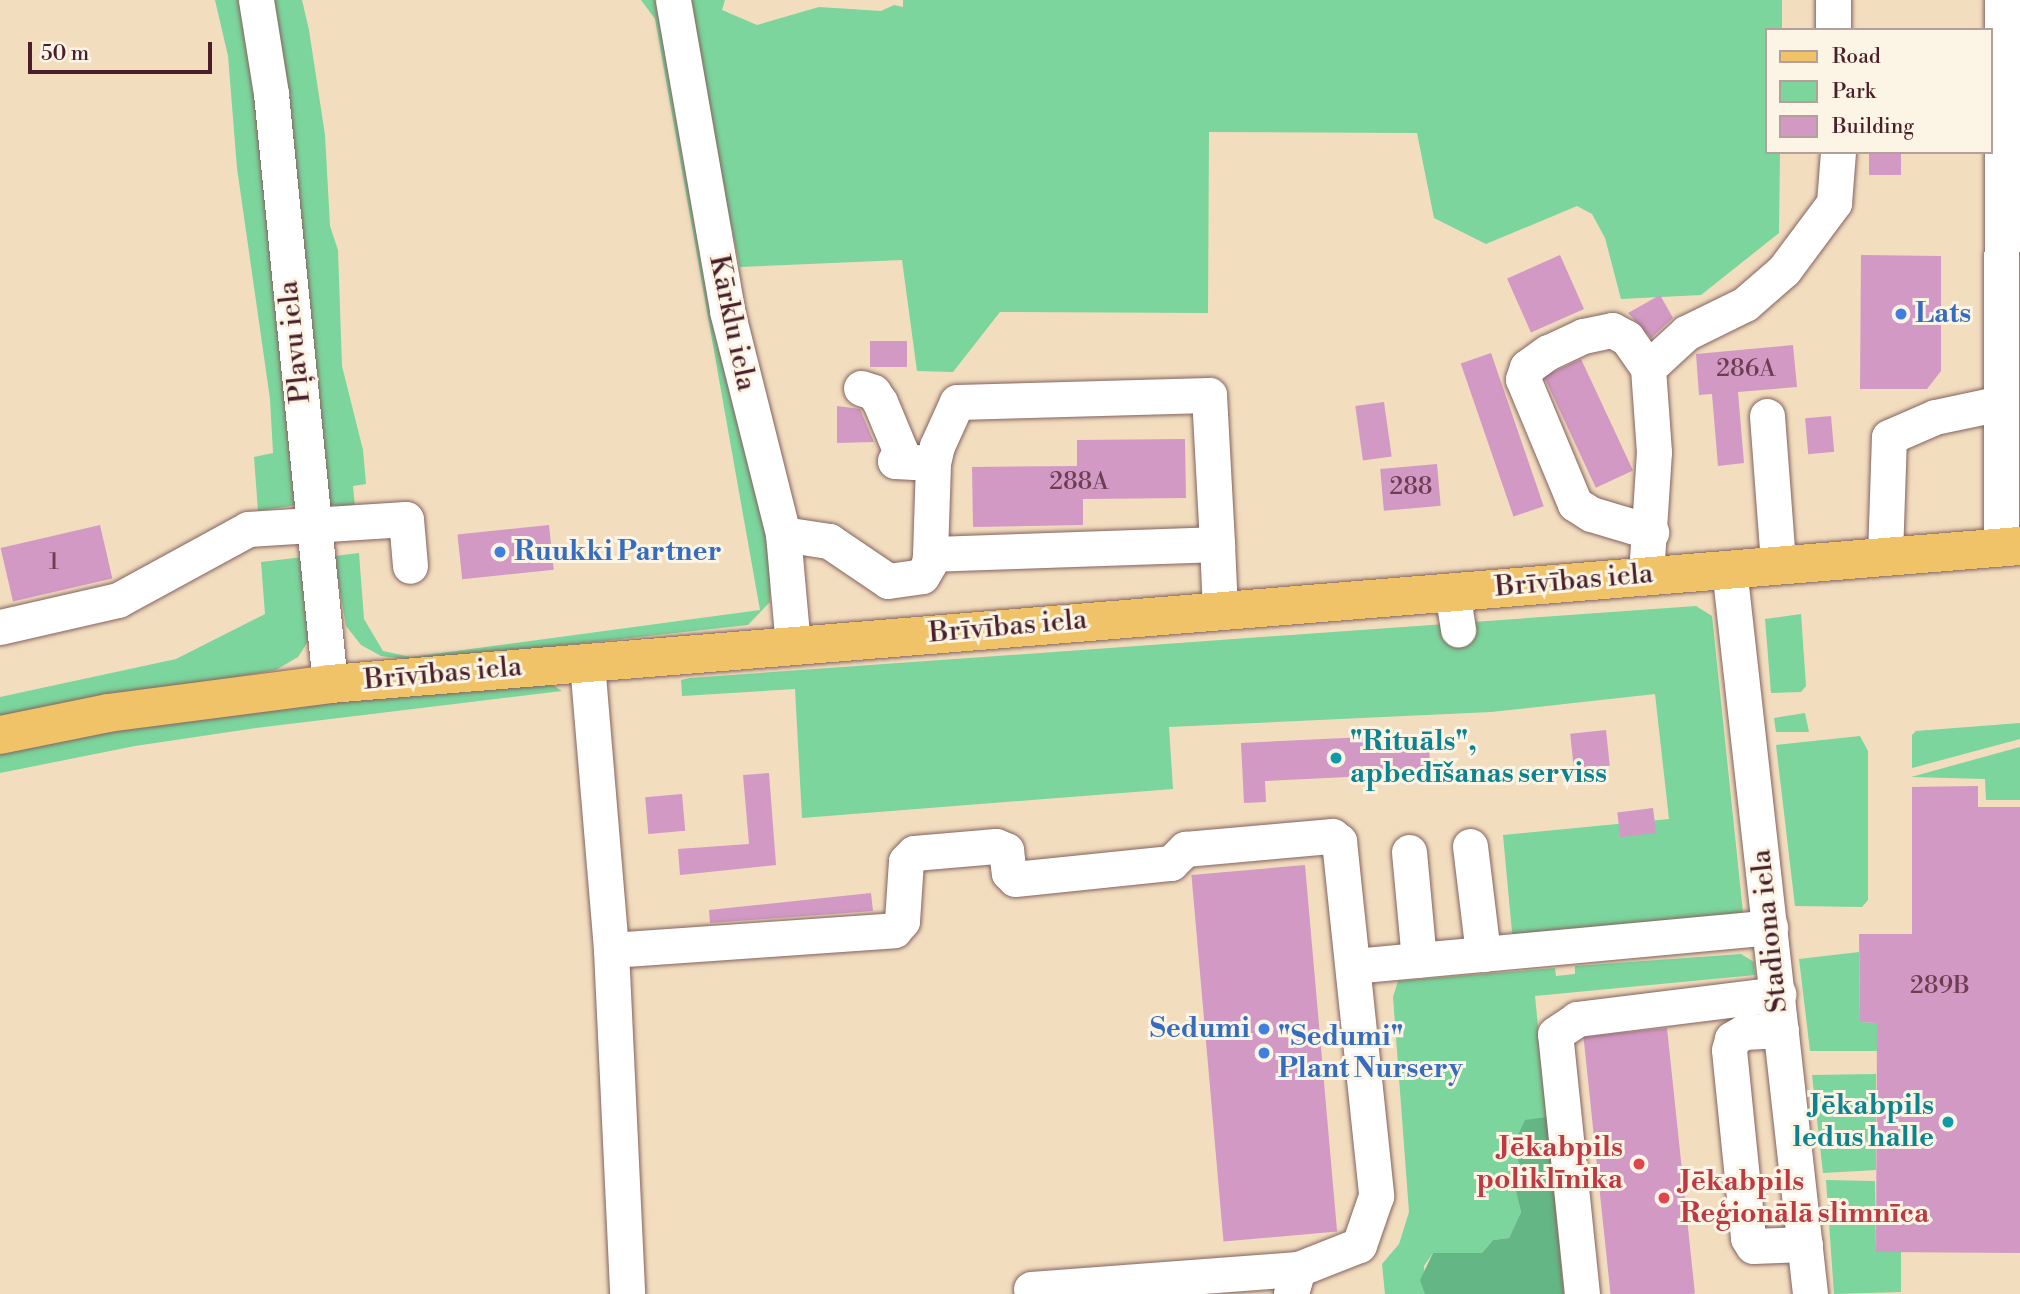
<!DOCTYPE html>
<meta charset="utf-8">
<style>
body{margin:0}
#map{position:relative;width:2020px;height:1294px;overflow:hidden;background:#f2ddbf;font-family:"Libre Bodoni",serif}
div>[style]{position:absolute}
.green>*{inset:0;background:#7bd59c}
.forest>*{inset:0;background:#64b684}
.building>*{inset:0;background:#d199c4;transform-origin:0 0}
.roads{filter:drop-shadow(0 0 2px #85625f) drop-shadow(0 0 2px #85625f)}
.minor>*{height:35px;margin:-17.5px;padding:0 17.5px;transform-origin:17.5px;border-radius:17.5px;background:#fff}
.major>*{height:38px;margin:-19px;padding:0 19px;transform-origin:19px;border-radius:19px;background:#f1c369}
.dots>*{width:19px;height:19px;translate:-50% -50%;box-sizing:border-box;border:4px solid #fcf5e5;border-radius:50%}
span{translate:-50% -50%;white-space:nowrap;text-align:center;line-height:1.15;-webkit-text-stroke:6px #fcf5e5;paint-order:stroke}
.number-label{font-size:24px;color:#6c3e51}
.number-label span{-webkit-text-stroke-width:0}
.shop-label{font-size:28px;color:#366cbe;font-weight:700}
.left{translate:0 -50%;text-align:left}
.right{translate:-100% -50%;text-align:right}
.street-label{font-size:28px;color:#4a1f2b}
.culture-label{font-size:28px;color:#0d838f;font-weight:700}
.health-label{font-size:28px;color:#be3a42;font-weight:700}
.legend{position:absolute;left:1765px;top:28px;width:228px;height:126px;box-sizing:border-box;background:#fcf5e5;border:2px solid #b59f9b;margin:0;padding:9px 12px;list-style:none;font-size:21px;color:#4a1f2b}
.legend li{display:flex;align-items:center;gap:14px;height:35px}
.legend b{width:35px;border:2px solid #b59f9b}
.scale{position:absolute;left:28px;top:42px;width:184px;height:32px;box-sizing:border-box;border:4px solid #4a1f2b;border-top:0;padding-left:9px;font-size:21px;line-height:24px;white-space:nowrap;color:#4a1f2b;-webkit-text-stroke:5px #fcf5e5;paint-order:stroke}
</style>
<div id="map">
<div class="green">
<i style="clip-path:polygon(215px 0,245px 0,297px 505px,258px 511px,254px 457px,273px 453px,270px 399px,237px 168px,228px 56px)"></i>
<i style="clip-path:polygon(270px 0,302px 0,309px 30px,325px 135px,330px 226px,338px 250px,342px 366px,363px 450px,366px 484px,353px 486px,355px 507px,330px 505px)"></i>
<i style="clip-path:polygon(641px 0,658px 0,770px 545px,770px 602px,748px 625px,422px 661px,381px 656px,361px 645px,346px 626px,334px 556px,359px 553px,364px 619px,383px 651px,411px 657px,760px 610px,655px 19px)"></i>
<i style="clip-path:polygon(689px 0,725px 0,722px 10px,757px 25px,819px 7px,881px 11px,894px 5px,903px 7px,903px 0,1782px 0,1782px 30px,1766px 30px,1766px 152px,1780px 152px,1779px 233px,1701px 295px,1621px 299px,1605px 238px,1592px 214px,1577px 206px,1486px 244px,1434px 218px,1417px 133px,1209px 132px,1208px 313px,1000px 312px,953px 372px,917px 371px,902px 260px,740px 267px,697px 67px)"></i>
<i style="clip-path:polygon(303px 557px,309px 640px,298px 657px,276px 670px,0 719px,0 697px,176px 659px,265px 614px,261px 562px)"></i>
<i style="clip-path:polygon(1696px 606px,1712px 616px,1744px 922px,1513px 943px,1503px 835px,1669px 819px,1655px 694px,1491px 712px,1169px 727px,1173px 789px,802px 818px,795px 689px,682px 696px,681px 680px,690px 678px)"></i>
<i style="clip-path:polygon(1801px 614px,1806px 686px,1801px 692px,1771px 693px,1765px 619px)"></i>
<i style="clip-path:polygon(551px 684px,562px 691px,256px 728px,135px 746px,0 773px,0 754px,150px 724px,369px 697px)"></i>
<i style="clip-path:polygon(1805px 713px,1809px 732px,1776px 732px,1774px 718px)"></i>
<i style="clip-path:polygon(2020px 723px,2020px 739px,1912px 768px,1912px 735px,1916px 731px)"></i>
<i style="clip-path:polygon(1860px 736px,1868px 751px,1868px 900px,1862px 907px,1795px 906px,1776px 745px)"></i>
<i style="clip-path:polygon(2020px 747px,2020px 800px,1986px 800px,1985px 779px,1911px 777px)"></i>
<i style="clip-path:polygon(1859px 952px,1860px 1022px,1877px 1023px,1877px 1051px,1810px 1051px,1799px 959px)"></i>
<i style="clip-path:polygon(1741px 954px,1754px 962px,1755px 975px,1535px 996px,1547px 1117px,1513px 1180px,1521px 1212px,1509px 1238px,1493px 1240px,1482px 1253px,1433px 1253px,1424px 1266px,1425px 1294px,1385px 1294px,1382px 1264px,1399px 1244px,1409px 1212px,1393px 997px,1398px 981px,1555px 968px,1556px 976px,1575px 974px,1575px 966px)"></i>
<i style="clip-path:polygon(1876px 1074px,1876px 1170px,1823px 1173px,1812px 1075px)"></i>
<i style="clip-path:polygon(1826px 1180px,1875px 1181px,1876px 1252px,1901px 1252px,1901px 1292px,1834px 1294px)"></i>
</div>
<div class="forest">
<i style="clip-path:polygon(1547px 1117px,1564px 1294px,1425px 1294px,1420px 1280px,1433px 1253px,1482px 1253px,1493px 1240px,1509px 1238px,1521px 1212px,1513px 1180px,1519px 1163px,1513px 1146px,1525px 1120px)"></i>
</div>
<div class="building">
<i style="left:1869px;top:152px;width:32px;height:23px"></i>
<i style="left:1560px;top:255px;width:59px;height:58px;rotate:66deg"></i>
<i style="clip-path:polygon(1861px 255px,1941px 256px,1941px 371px,1927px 389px,1860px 389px)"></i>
<i style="clip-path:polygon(1660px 295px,1673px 318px,1651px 338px,1628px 313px)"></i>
<i style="left:870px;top:341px;width:37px;height:26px"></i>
<i style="clip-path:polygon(1793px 345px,1797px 387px,1738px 392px,1744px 463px,1718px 466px,1712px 394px,1699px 395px,1696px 354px)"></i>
<i style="left:1491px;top:353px;width:162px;height:32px;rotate:71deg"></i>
<i style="left:1581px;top:359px;width:123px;height:41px;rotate:65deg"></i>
<i style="left:1384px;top:402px;width:55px;height:29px;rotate:82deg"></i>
<i style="clip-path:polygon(837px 406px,860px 409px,874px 442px,837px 443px)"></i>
<i style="left:1831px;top:416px;width:36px;height:26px;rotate:85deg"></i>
<i style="clip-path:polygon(1185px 439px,1186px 498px,1083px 499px,1083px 525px,973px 527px,972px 467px,1077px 466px,1077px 440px)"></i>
<i style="left:1437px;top:464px;width:42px;height:57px;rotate:85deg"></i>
<i style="left:100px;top:525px;width:55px;height:102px;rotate:77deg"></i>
<i style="left:549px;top:525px;width:45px;height:92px;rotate:84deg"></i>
<i style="left:1606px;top:730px;width:36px;height:36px;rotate:84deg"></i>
<i style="clip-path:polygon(1429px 734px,1430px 773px,1265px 781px,1266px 802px,1244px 803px,1241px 743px)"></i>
<i style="clip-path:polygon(769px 773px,776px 865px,680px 875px,678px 849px,749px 844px,743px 775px)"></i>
<i style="clip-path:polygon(1978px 786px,1978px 807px,2020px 807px,2020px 1253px,1876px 1252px,1877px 1023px,1860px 1022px,1859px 934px,1912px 934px,1912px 787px)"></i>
<i style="left:682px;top:794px;width:37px;height:37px;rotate:85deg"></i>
<i style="left:1653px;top:808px;width:25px;height:36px;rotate:83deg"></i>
<i style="left:1305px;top:865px;width:368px;height:114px;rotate:85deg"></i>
<i style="clip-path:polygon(871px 893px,873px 911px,710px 923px,709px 910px)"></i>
<i style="left:1667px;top:1028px;width:267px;height:84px;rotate:84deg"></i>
</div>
<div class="roads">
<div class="minor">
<i style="left:256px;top:0;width:95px;rotate:80.9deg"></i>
<i style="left:271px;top:94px;width:593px;rotate:84.29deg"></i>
<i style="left:673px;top:0;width:316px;rotate:80.1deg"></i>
<i style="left:727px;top:311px;width:230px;rotate:75.9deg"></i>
<i style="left:783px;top:534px;width:111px;rotate:84.9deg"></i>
<i style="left:1833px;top:0;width:30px;rotate:90deg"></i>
<i style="left:1648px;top:368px;width:37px;rotate:-125deg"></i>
<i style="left:1627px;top:338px;width:17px;rotate:-152deg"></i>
<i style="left:1612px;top:330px;width:30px;rotate:168deg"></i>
<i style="left:1583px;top:336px;width:38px;rotate:155deg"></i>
<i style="left:1548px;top:352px;width:26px;rotate:144deg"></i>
<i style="left:1527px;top:367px;width:13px;rotate:108deg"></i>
<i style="left:1523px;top:379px;width:135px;rotate:67.4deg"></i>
<i style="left:1575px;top:504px;width:19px;rotate:32deg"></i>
<i style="left:1591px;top:514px;width:63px;rotate:16.7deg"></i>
<i style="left:861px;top:388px;width:13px;rotate:18deg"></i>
<i style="left:873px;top:392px;width:12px;rotate:55deg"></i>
<i style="left:880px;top:402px;width:52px;rotate:67.4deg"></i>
<i style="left:900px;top:450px;width:12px;rotate:114deg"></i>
<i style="left:895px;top:461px;width:38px;rotate:3deg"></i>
<i style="left:1767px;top:416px;width:148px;rotate:85.7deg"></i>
<i style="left:783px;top:534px;width:47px;rotate:8.7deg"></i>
<i style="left:829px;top:541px;width:71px;rotate:34.1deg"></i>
<i style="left:888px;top:581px;width:34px;rotate:-8deg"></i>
<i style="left:922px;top:576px;width:14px;rotate:-60deg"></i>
<i style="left:929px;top:564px;width:10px;rotate:-84deg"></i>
<i style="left:930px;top:554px;width:91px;rotate:-88.1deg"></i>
<i style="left:933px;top:463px;width:17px;rotate:-77deg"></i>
<i style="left:937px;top:446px;width:48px;rotate:-65.6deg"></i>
<i style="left:957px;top:402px;width:252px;rotate:-1.6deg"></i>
<i style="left:1209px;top:395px;width:149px;rotate:86.9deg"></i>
<i style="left:1217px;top:544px;width:287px;rotate:178deg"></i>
<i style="left:1217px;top:544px;width:65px;rotate:87.4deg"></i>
<i style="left:2001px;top:547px;width:547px;rotate:-89.9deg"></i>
<i style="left:1885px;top:556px;width:119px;rotate:-88.1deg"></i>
<i style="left:1889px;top:437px;width:50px;rotate:-23.5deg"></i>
<i style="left:1935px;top:417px;width:67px;rotate:-12deg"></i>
<i style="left:1729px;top:568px;width:731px;rotate:83.63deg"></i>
<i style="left:1646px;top:575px;width:123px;rotate:-86.3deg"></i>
<i style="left:1654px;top:452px;width:84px;rotate:-94.1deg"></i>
<i style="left:1648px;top:368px;width:52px;rotate:-42.6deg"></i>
<i style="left:1686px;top:333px;width:66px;rotate:-26.2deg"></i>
<i style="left:1745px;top:304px;width:52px;rotate:-41.1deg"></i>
<i style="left:1784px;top:270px;width:84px;rotate:-53.3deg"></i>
<i style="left:1834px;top:203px;width:51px;rotate:-85.5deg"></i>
<i style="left:1452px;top:591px;width:39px;rotate:81deg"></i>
<i style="left:0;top:627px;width:121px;rotate:-12.9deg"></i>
<i style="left:118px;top:600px;width:148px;rotate:-28.6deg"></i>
<i style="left:248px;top:529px;width:158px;rotate:-3.6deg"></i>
<i style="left:406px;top:519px;width:47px;rotate:85.1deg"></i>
<i style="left:587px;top:663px;width:288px;rotate:85.2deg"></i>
<i style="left:611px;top:950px;width:284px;rotate:-4deg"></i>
<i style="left:894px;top:930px;width:12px;rotate:-48deg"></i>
<i style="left:902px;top:921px;width:60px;rotate:-86.2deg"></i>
<i style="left:906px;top:861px;width:11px;rotate:-45deg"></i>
<i style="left:914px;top:853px;width:82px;rotate:-4.9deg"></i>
<i style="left:996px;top:846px;width:11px;rotate:22deg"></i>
<i style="left:1006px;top:850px;width:23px;rotate:83deg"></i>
<i style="left:1009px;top:873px;width:8px;rotate:45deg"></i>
<i style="left:1015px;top:879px;width:157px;rotate:-5.9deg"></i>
<i style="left:1171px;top:863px;width:20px;rotate:-45deg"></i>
<i style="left:1185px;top:849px;width:148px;rotate:-5.1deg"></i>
<i style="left:1332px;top:836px;width:9px;rotate:36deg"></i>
<i style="left:1339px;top:841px;width:357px;rotate:84deg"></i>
<i style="left:1376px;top:1196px;width:52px;rotate:109.1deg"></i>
<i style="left:1359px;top:1245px;width:66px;rotate:158.5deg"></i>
<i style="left:1298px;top:1269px;width:26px;rotate:106deg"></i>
<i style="left:1470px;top:846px;width:109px;rotate:83.1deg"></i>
<i style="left:1409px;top:852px;width:108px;rotate:84.7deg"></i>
<i style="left:611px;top:950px;width:344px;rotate:87.3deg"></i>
<i style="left:1353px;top:966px;width:419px;rotate:-5.3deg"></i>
<i style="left:1781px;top:1030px;width:37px;rotate:177deg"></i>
<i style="left:1744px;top:1032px;width:14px;rotate:150deg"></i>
<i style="left:1732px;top:1039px;width:11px;rotate:105deg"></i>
<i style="left:1729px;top:1050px;width:189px;rotate:84.2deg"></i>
<i style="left:1748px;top:1238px;width:9px;rotate:58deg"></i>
<i style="left:1753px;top:1246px;width:52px;rotate:-2.2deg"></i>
<i style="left:1031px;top:1289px;width:268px;rotate:-4.3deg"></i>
<i style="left:1582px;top:1294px;width:261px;rotate:-95.9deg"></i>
<i style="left:1555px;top:1034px;width:27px;rotate:-34deg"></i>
<i style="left:1577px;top:1019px;width:203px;rotate:-7.1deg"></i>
</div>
<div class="major">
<i style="left:0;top:735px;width:110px;rotate:-11.5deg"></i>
<i style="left:108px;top:713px;width:224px;rotate:-7.4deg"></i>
<i style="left:330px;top:684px;width:1696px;rotate:-4.67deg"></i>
</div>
</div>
<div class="dots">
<i style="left:1901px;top:314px;background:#3f7fe0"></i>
<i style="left:500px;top:552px;background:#3f7fe0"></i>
<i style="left:1336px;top:758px;background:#0f9aa8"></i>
<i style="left:1264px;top:1029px;background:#3f7fe0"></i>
<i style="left:1264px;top:1053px;background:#3f7fe0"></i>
<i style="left:1948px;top:1122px;background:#0f9aa8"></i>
<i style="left:1639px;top:1164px;background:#e0444e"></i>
<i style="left:1664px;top:1198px;background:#e0444e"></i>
</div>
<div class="number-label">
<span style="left:1746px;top:370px">286A</span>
<span style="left:1079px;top:483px">288A</span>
<span style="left:1411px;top:488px">288</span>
<span style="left:54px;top:563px">1</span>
<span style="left:1940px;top:987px">289B</span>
</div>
<div class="shop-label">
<span class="left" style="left:1915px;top:314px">Lats</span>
<span class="left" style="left:514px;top:552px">Ruukki Partner</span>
<span class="right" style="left:1250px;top:1029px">Sedumi</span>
<span class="left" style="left:1278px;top:1053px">"Sedumi"<br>Plant Nursery</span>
</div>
<div class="street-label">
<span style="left:732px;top:323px;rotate:78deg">Kārklu iela</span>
<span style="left:295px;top:342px;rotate:-96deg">Pļavu iela</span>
<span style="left:1574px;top:581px;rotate:-5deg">Brīvības iela</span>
<span style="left:1008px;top:627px;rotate:-5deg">Brīvības iela</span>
<span style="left:443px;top:674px;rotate:-5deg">Brīvības iela</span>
<span style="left:1770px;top:931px;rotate:-96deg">Stadiona iela</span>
</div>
<div class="culture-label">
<span class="left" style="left:1350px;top:758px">"Rituāls",<br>apbedīšanas serviss</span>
<span class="right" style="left:1934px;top:1122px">Jēkabpils<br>ledus halle</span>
</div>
<div class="health-label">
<span class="right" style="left:1623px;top:1164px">Jēkabpils<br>poliklīnika</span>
<span class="left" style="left:1680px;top:1198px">Jēkabpils<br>Reģionālā slimnīca</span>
</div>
<ul class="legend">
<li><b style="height:9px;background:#f1c369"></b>Road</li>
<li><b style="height:19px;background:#7bd59c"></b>Park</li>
<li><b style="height:19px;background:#d199c4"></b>Building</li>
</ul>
<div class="scale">50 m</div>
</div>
